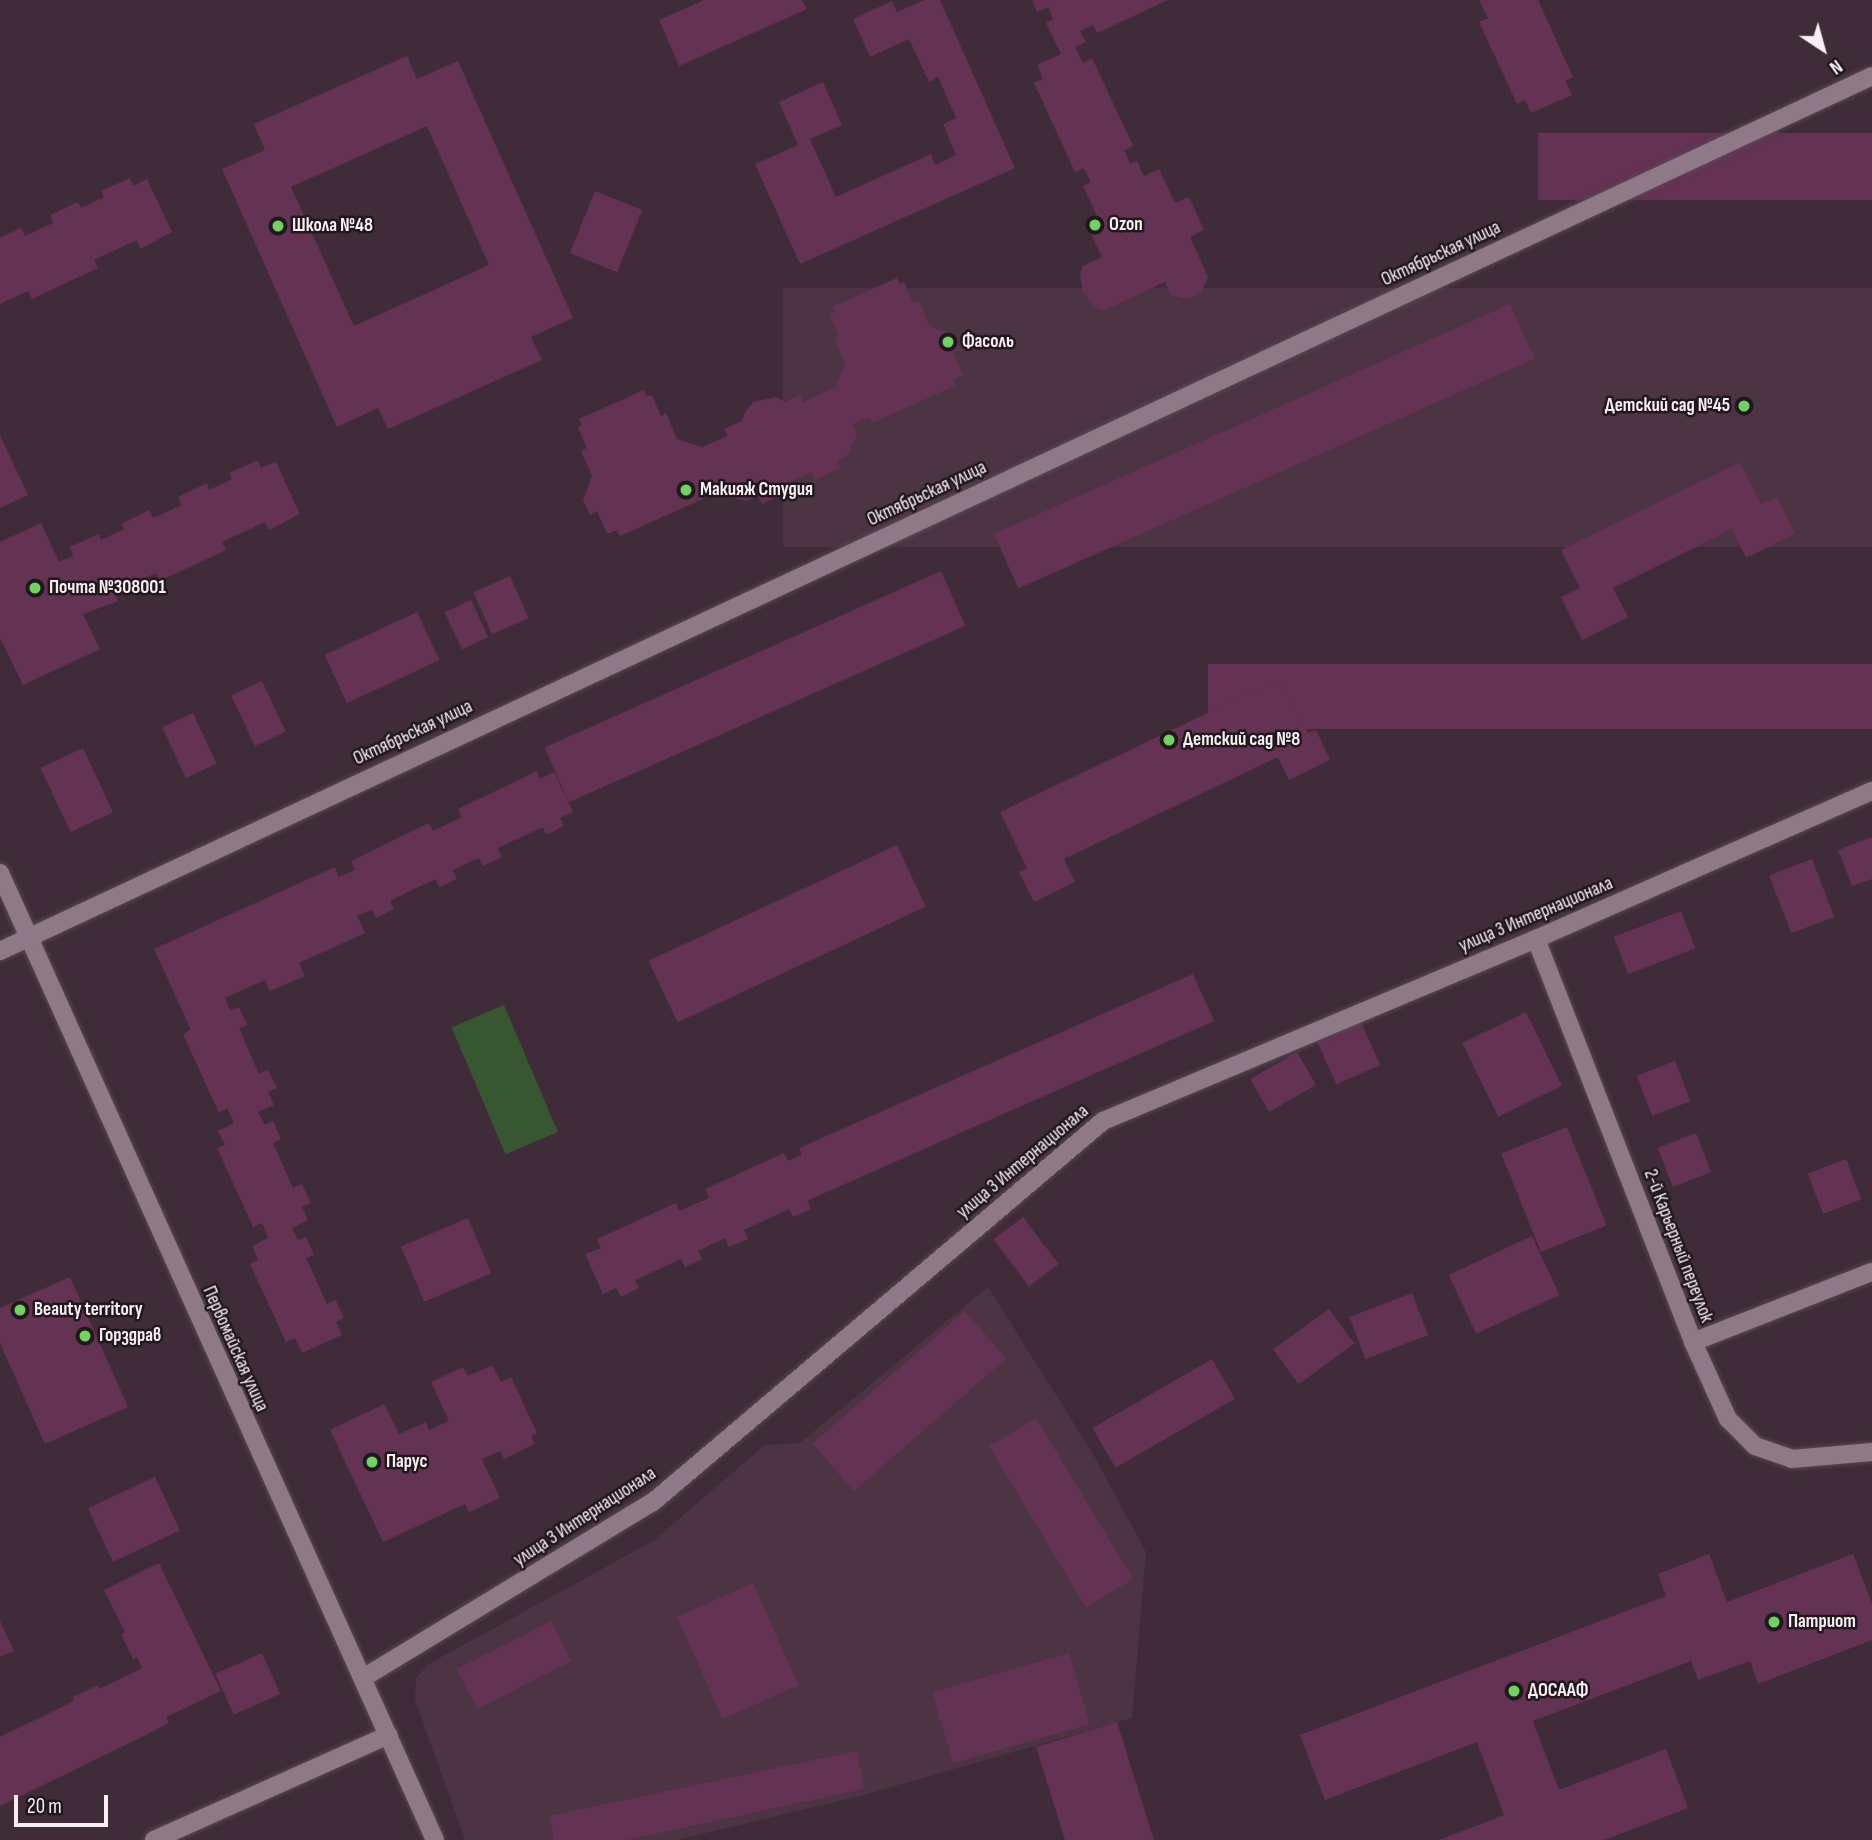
<!DOCTYPE html>
<meta charset="utf-8">
<style>
body{margin:0}
#map{position:relative;width:1872px;height:1840px;overflow:hidden;background:#3f2c38;font-family:"Sofia Sans Condensed",sans-serif}
div>[style]{position:absolute}
.built>*{inset:0;background:#4c3443;transform-origin:0 0}
.green>*{inset:0;background:#375632;transform-origin:0 0}
.building>*{inset:0;background:#643253;transform-origin:0 0}
.roads{filter:drop-shadow(0 0 2px #584852) drop-shadow(0 0 2px #584852)}
.street>*{height:18px;margin:-9px;padding:0 9px;transform-origin:9px;border-radius:9px;background:#8f7986}
.secondary>*{height:18px;margin:-9px;padding:0 9px;transform-origin:9px;border-radius:9px;background:#8f7986}
.dots>*{width:19px;height:19px;translate:-50% -50%;box-sizing:border-box;border:4px solid #20181d;border-radius:50%}
span{translate:-50% -50%;white-space:nowrap;text-align:center;line-height:1.15;-webkit-text-stroke:5px #20181d;paint-order:stroke}
.poi-label{font-size:19px;color:#faeef5;font-weight:700}
.left{translate:0 -50%;text-align:left}
.right{translate:-100% -50%;text-align:right}
.street-label{font-size:19px;color:#faeef5}
.north{position:absolute;left:1788px;top:14px;width:70px;height:70px;-webkit-text-stroke:5px #20181d;paint-order:stroke;rotate:144deg;font-size:19px;font-weight:700;line-height:28px;text-align:center;color:#faeef5}
.north::after{content:'';display:block;margin:auto;width:24px;height:32px;background:#faeef5;clip-path:polygon(50% 0,100% 100%,50% 72%,0 100%)}
.scale{position:absolute;left:14px;top:1795px;width:94px;height:32px;box-sizing:border-box;border:4px solid #faeef5;border-top:0;padding-left:9px;font-size:21px;line-height:24px;white-space:nowrap;color:#faeef5;-webkit-text-stroke:5px #20181d;paint-order:stroke}
</style>
<div id="map">
<div class="built">
<i style="left:1872px;top:288px;width:259px;height:1089px;rotate:90deg"></i>
<i style="clip-path:polygon(988px 1287px,1092px 1452px,1146px 1552px,1132px 1718px,860px 1796px,677px 1840px,465px 1840px,415px 1700px,416px 1679px,427px 1665px,653px 1541px,765px 1445px,800px 1443px)"></i>
</div>
<div class="green">
<i style="left:504px;top:1005px;width:138px;height:57px;rotate:67deg"></i>
</div>
<div class="building">
<i style="clip-path:polygon(704px 0,802px 0,807px 9px,679px 66px,659px 20px)"></i>
<i style="clip-path:polygon(925px 0,940px 0,1015px 168px,800px 264px,755px 164px,798px 145px,779px 102px,823px 82px,842px 125px,810px 139px,836px 197px,931px 154px,935px 165px,956px 155px,943px 124px,956px 118px,938px 77px,929px 82px,909px 39px,870px 57px,853px 19px,892px 1px,897px 12px)"></i>
<i style="clip-path:polygon(1032px 0,1168px 0,1097px 33px,1093px 25px,1080px 31px,1086px 42px,1075px 47px,1083px 63px,1092px 58px,1133px 146px,1124px 150px,1130px 164px,1137px 161px,1144px 176px,1159px 169px,1175px 203px,1189px 197px,1204px 230px,1190px 237px,1208px 277px,1201px 292px,1194px 297px,1186px 299px,1171px 295px,1165px 282px,1103px 311px,1095px 307px,1083px 293px,1080px 274px,1083px 266px,1102px 257px,1086px 224px,1098px 218px,1083px 186px,1091px 182px,1084px 168px,1075px 172px,1034px 83px,1043px 79px,1037px 65px,1061px 54px,1046px 23px,1053px 19px,1048px 7px,1037px 12px)"></i>
<i style="clip-path:polygon(1479px 0,1538px 0,1573px 77px,1565px 81px,1572px 95px,1531px 113px,1525px 100px,1517px 104px,1479px 22px,1488px 18px)"></i>
<i style="clip-path:polygon(evenodd,407px 56px,417px 79px,458px 61px,573px 318px,531px 337px,542px 360px,388px 429px,378px 408px,337px 427px,222px 169px,265px 150px,254px 124px,407px 56px,427px 126px,489px 265px,354px 326px,291px 187px,427px 126px)"></i>
<i style="left:1872px;top:133px;width:67px;height:334px;rotate:90deg"></i>
<i style="clip-path:polygon(130px 178px,133px 186px,147px 179px,172px 232px,140px 249px,137px 240px,94px 260px,98px 268px,32px 299px,28px 291px,0 304px,0 238px,21px 228px,25px 236px,53px 223px,50px 215px,78px 202px,81px 208px,104px 197px,101px 191px)"></i>
<i style="left:595px;top:191px;width:51px;height:67px;rotate:22deg"></i>
<i style="clip-path:polygon(897px 278px,900px 284px,904px 282px,913px 303px,919px 301px,930px 326px,955px 335px,961px 350px,953px 353px,963px 375px,953px 380px,955px 386px,872px 423px,870px 417px,852px 424px,857px 436px,846px 457px,837px 461px,841px 468px,815px 480px,811px 472px,783px 485px,787px 493px,762px 504px,758px 496px,747px 501px,723px 496px,718px 484px,700px 493px,703px 499px,620px 536px,617px 530px,607px 534px,597px 511px,590px 515px,583px 500px,592px 476px,581px 451px,587px 448px,578px 427px,582px 425px,579px 419px,644px 390px,647px 396px,652px 395px,661px 416px,666px 413px,677px 439px,702px 447px,728px 436px,724px 429px,742px 421px,745px 412px,753px 402px,776px 397px,785px 402px,800px 395px,803px 402px,836px 387px,845px 364px,834px 338px,839px 336px,830px 315px,835px 312px,832px 307px)"></i>
<i style="left:1510px;top:304px;width:60px;height:565px;rotate:66deg"></i>
<i style="clip-path:polygon(0 435px,28px 495px,0 508px)"></i>
<i style="clip-path:polygon(258px 460px,261px 468px,276px 462px,300px 514px,269px 530px,265px 522px,222px 542px,226px 550px,160px 581px,156px 573px,114px 592px,118px 601px,83px 614px,100px 649px,23px 685px,0 638px,0 542px,41px 523px,59px 562px,73px 556px,70px 547px,98px 534px,101px 540px,124px 529px,121px 524px,149px 510px,153px 518px,182px 505px,178px 497px,207px 483px,209px 490px,232px 479px,229px 473px)"></i>
<i style="clip-path:polygon(1740px 462px,1761px 504px,1777px 497px,1795px 534px,1746px 558px,1732px 529px,1613px 588px,1628px 617px,1582px 640px,1561px 597px,1580px 588px,1561px 550px)"></i>
<i style="left:941px;top:571px;width:60px;height:434px;rotate:66deg"></i>
<i style="left:510px;top:576px;width:46px;height:40px;rotate:66deg"></i>
<i style="left:471px;top:600px;width:41px;height:29px;rotate:65deg"></i>
<i style="left:417px;top:612px;width:53px;height:102px;rotate:65deg"></i>
<i style="left:1872px;top:664px;width:65px;height:664px;rotate:90deg"></i>
<i style="clip-path:polygon(1281px 678px,1308px 733px,1316px 730px,1330px 760px,1289px 780px,1278px 757px,1064px 859px,1075px 882px,1034px 902px,1019px 872px,1027px 868px,1000px 812px)"></i>
<i style="left:262px;top:681px;width:56px;height:34px;rotate:65deg"></i>
<i style="left:193px;top:713px;width:56px;height:34px;rotate:65deg"></i>
<i style="left:83px;top:748px;width:71px;height:47px;rotate:65deg"></i>
<i style="clip-path:polygon(537px 771px,540px 779px,554px 772px,573px 812px,560px 818px,564px 826px,546px 835px,543px 827px,498px 848px,502px 857px,483px 866px,479px 858px,453px 870px,457px 879px,439px 887px,436px 879px,412px 890px,390px 901px,394px 909px,376px 918px,372px 910px,357px 916px,365px 933px,299px 963px,305px 976px,270px 991px,265px 980px,225px 998px,230px 1010px,239px 1007px,247px 1025px,239px 1028px,259px 1074px,268px 1070px,277px 1088px,268px 1092px,274px 1105px,258px 1112px,265px 1125px,273px 1121px,281px 1139px,273px 1143px,293px 1188px,302px 1184px,311px 1203px,302px 1207px,308px 1220px,292px 1228px,298px 1240px,306px 1237px,314px 1255px,306px 1258px,327px 1304px,336px 1300px,344px 1318px,336px 1322px,342px 1335px,302px 1353px,295px 1338px,286px 1342px,250px 1264px,258px 1260px,252px 1246px,268px 1238px,262px 1223px,253px 1227px,217px 1148px,225px 1145px,218px 1131px,234px 1123px,227px 1108px,219px 1113px,183px 1034px,191px 1030px,154px 949px,335px 867px,339px 877px,355px 870px,351px 861px,429px 823px,433px 831px,462px 817px,458px 809px)"></i>
<i style="clip-path:polygon(1872px 837px,1872px 879px,1852px 886px,1838px 850px)"></i>
<i style="left:897px;top:845px;width:68px;height:274px;rotate:65deg"></i>
<i style="left:1812px;top:859px;width:62px;height:46px;rotate:69deg"></i>
<i style="left:1681px;top:911px;width:40px;height:72px;rotate:69deg"></i>
<i style="clip-path:polygon(1193px 974px,1214px 1021px,820px 1195px,807px 1201px,811px 1209px,793px 1217px,789px 1209px,744px 1230px,748px 1239px,729px 1247px,725px 1238px,698px 1251px,702px 1259px,685px 1267px,681px 1259px,635px 1280px,639px 1288px,621px 1297px,616px 1288px,603px 1294px,585px 1254px,601px 1248px,597px 1239px,676px 1203px,679px 1211px,709px 1198px,705px 1189px,784px 1153px,788px 1161px,802px 1155px,799px 1148px)"></i>
<i style="left:1526px;top:1012px;width:82px;height:71px;rotate:64deg"></i>
<i style="left:1361px;top:1022px;width:47px;height:48px;rotate:66deg"></i>
<i style="left:1297px;top:1052px;width:38px;height:54px;rotate:60deg"></i>
<i style="left:1675px;top:1061px;width:43px;height:41px;rotate:69deg"></i>
<i style="left:1567px;top:1127px;width:106px;height:71px;rotate:68deg"></i>
<i style="left:1696px;top:1133px;width:42px;height:41px;rotate:69deg"></i>
<i style="left:1846px;top:1159px;width:43px;height:41px;rotate:69deg"></i>
<i style="left:1023px;top:1217px;width:59px;height:37px;rotate:53deg"></i>
<i style="left:468px;top:1218px;width:60px;height:73px;rotate:67deg"></i>
<i style="left:1532px;top:1236px;width:65px;height:92px;rotate:65deg"></i>
<i style="clip-path:polygon(70px 1277px,128px 1407px,45px 1444px,0 1343px,0 1308px)"></i>
<i style="left:1412px;top:1293px;width:45px;height:67px;rotate:69deg"></i>
<i style="left:1329px;top:1309px;width:43px;height:69px;rotate:54deg"></i>
<i style="left:965px;top:1311px;width:63px;height:202px;rotate:49deg"></i>
<i style="left:1212px;top:1359px;width:46px;height:138px;rotate:60deg"></i>
<i style="clip-path:polygon(492px 1365px,501px 1382px,511px 1377px,537px 1433px,531px 1436px,535px 1444px,504px 1459px,500px 1451px,482px 1459px,500px 1498px,469px 1512px,465px 1504px,383px 1542px,330px 1430px,384px 1404px,399px 1434px,426px 1422px,429px 1430px,449px 1421px,431px 1382px,463px 1367px,468px 1376px)"></i>
<i style="left:1036px;top:1418px;width:188px;height:55px;rotate:59deg"></i>
<i style="left:155px;top:1477px;width:59px;height:74px;rotate:65deg"></i>
<i style="clip-path:polygon(1709px 1554px,1727px 1602px,1853px 1554px,1872px 1604px,1872px 1640px,1758px 1684px,1750px 1661px,1698px 1680px,1691px 1661px,1533px 1721px,1559px 1790px,1666px 1749px,1688px 1808px,1604px 1840px,1439px 1840px,1504px 1815px,1477px 1742px,1325px 1800px,1300px 1735px,1666px 1596px,1658px 1574px)"></i>
<i style="clip-path:polygon(159px 1563px,221px 1691px,166px 1717px,169px 1723px,146px 1735px,0 1806px,0 1737px,74px 1701px,73px 1697px,98px 1685px,99px 1689px,142px 1668px,137px 1657px,133px 1659px,121px 1634px,125px 1632px,104px 1590px)"></i>
<i style="left:753px;top:1583px;width:112px;height:83px;rotate:66deg"></i>
<i style="clip-path:polygon(0 1621px,14px 1651px,0 1657px)"></i>
<i style="left:551px;top:1621px;width:45px;height:106px;rotate:63deg"></i>
<i style="left:262px;top:1653px;width:45px;height:51px;rotate:66deg"></i>
<i style="left:1069px;top:1653px;width:74px;height:142px;rotate:74deg"></i>
<i style="clip-path:polygon(1117px 1722px,1154px 1840px,1065px 1840px,1036px 1747px)"></i>
<i style="clip-path:polygon(857px 1751px,864px 1789px,626px 1840px,554px 1840px,549px 1816px)"></i>
</div>
<div class="roads">
<div class="street">
<i style="left:0;top:873px;width:1060px;rotate:65.78deg"></i>
<i style="left:1536px;top:939px;width:433px;rotate:68.7deg"></i>
<i style="left:1693px;top:1342px;width:85px;rotate:65.6deg"></i>
<i style="left:1728px;top:1419px;width:38px;rotate:45deg"></i>
<i style="left:1755px;top:1446px;width:39px;rotate:19deg"></i>
<i style="left:1792px;top:1459px;width:80px;rotate:-5deg"></i>
<i style="left:1693px;top:1342px;width:192px;rotate:-21.4deg"></i>
<i style="left:363px;top:1678px;width:339px;rotate:-31.3deg"></i>
<i style="left:653px;top:1502px;width:590px;rotate:-40.25deg"></i>
<i style="left:1103px;top:1121px;width:470px;rotate:-22.8deg"></i>
<i style="left:1536px;top:939px;width:367px;rotate:-23.8deg"></i>
<i style="left:154px;top:1840px;width:257px;rotate:-24.1deg"></i>
</div>
<div class="secondary">
<i style="left:0;top:951px;width:2066px;rotate:-25.05deg"></i>
</div>
</div>
<div class="dots">
<i style="left:1095px;top:225px;background:#70d35f"></i>
<i style="left:278px;top:226px;background:#70d35f"></i>
<i style="left:948px;top:342px;background:#70d35f"></i>
<i style="left:1744px;top:406px;background:#70d35f"></i>
<i style="left:686px;top:490px;background:#70d35f"></i>
<i style="left:35px;top:588px;background:#70d35f"></i>
<i style="left:1169px;top:740px;background:#70d35f"></i>
<i style="left:20px;top:1310px;background:#70d35f"></i>
<i style="left:85px;top:1336px;background:#70d35f"></i>
<i style="left:372px;top:1462px;background:#70d35f"></i>
<i style="left:1774px;top:1622px;background:#70d35f"></i>
<i style="left:1514px;top:1691px;background:#70d35f"></i>
</div>
<div class="poi-label">
<span class="left" style="left:1109px;top:225px">Ozon</span>
<span class="left" style="left:292px;top:226px">Школа №48</span>
<span class="left" style="left:962px;top:342px">Фасоль</span>
<span class="right" style="left:1730px;top:406px">Детский сад №45</span>
<span class="left" style="left:700px;top:490px">Макияж Студия</span>
<span class="left" style="left:49px;top:588px">Почта №308001</span>
<span class="left" style="left:1183px;top:740px">Детский сад №8</span>
<span class="left" style="left:34px;top:1310px">Beauty territory</span>
<span class="left" style="left:99px;top:1336px">Горздрав</span>
<span class="left" style="left:386px;top:1462px">Парус</span>
<span class="left" style="left:1788px;top:1622px">Патриот</span>
<span class="left" style="left:1528px;top:1691px">ДОСААФ</span>
</div>
<div class="street-label">
<span style="left:1441px;top:254px;rotate:-25deg">Октябрьская улица</span>
<span style="left:927px;top:494px;rotate:-25deg">Октябрьская улица</span>
<span style="left:413px;top:733px;rotate:-25deg">Октябрьская улица</span>
<span style="left:1536px;top:915px;rotate:-23deg">улица 3 Интернационала</span>
<span style="left:1023px;top:1162px;rotate:-40deg">улица 3 Интернационала</span>
<span style="left:1678px;top:1246px;rotate:69deg">2-й Карьерный переулок</span>
<span style="left:235px;top:1349px;rotate:66deg">Первомайская улица</span>
<span style="left:585px;top:1517px;rotate:-33deg">улица 3 Интернационала</span>
</div>
<div class="north">N</div>
<div class="scale">20 m</div>
</div>
